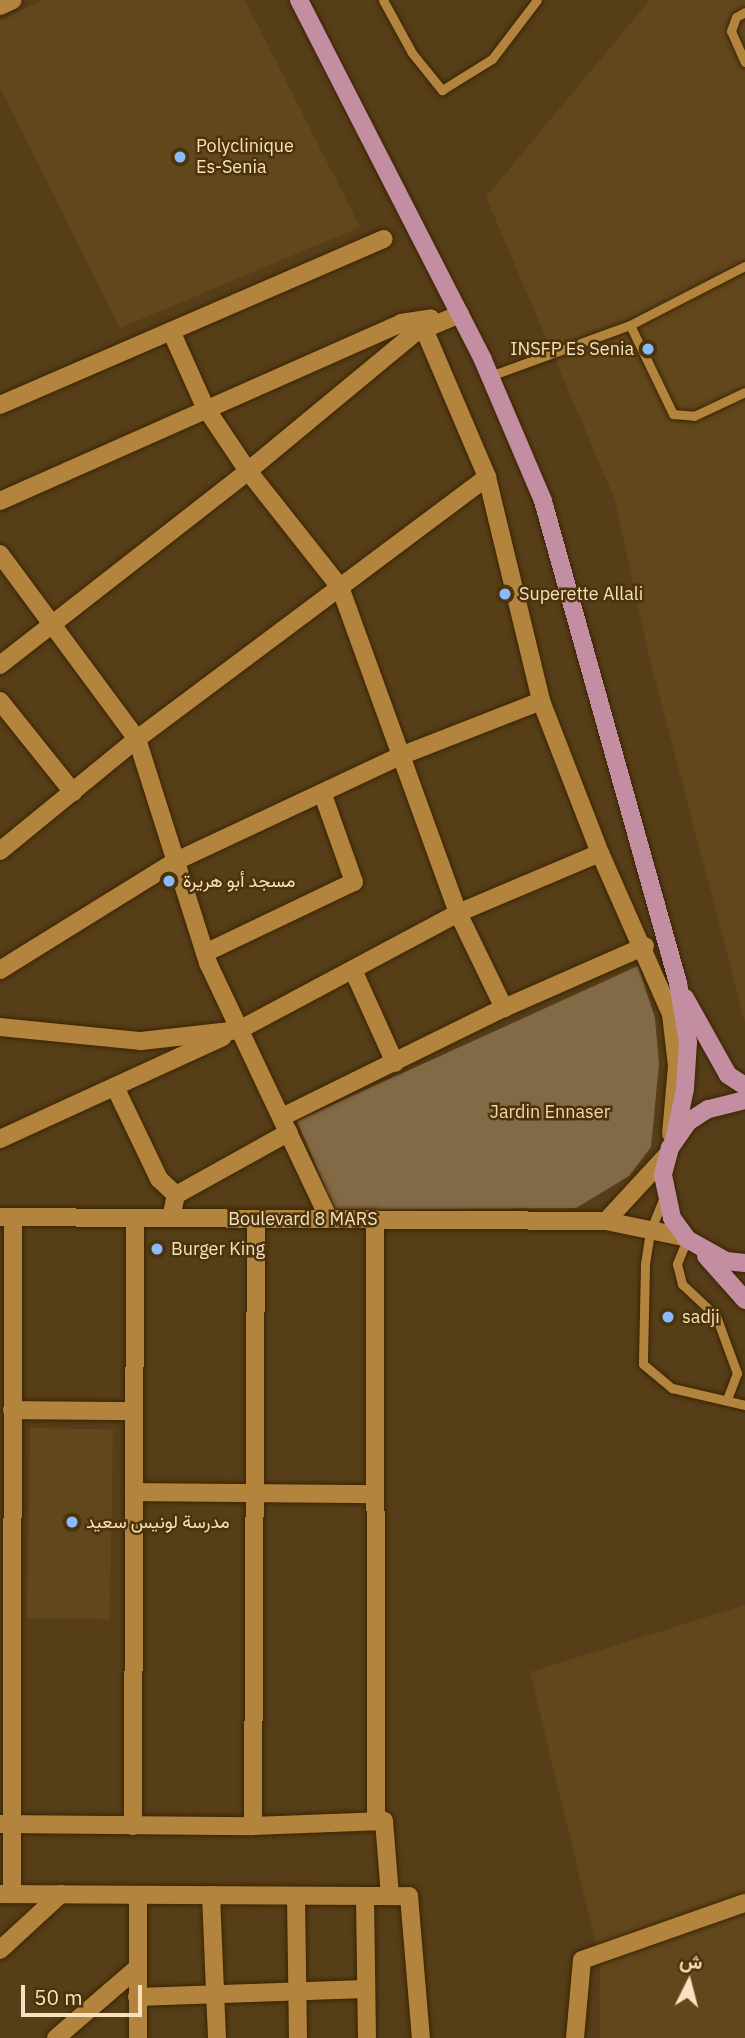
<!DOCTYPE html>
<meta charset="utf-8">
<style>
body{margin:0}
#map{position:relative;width:745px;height:2038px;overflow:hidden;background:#563e18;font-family:"IBM Plex Sans",Vazirmatn,sans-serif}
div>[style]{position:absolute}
.built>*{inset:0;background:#62471c;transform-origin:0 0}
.green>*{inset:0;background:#836a46}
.roads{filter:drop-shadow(0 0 2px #3b2400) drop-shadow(0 0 2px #3b2400)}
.service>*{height:9px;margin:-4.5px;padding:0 4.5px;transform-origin:4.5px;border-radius:4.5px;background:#b2843d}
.minor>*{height:18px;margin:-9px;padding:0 9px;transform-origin:9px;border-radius:9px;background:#b2843d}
.secondary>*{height:18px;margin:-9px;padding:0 9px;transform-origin:9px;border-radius:9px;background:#b2843d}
.primary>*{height:18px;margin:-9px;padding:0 9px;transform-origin:9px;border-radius:9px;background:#c38ea2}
.dots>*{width:19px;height:19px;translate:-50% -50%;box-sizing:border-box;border:4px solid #4b340c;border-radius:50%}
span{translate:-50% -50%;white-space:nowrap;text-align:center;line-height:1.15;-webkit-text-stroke:5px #4b340c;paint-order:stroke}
.poi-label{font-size:18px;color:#f9e0be}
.left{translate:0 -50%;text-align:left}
.right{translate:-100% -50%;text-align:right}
.park-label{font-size:18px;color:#f7d6aa}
.street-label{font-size:18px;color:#f9e0be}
.north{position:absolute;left:654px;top:1947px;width:70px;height:70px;-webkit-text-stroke:5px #4b340c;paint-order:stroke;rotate:6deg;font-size:19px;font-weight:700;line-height:28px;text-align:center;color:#f9e0be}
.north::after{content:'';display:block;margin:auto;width:24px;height:32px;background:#f9e0be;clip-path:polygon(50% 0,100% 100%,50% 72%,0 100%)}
.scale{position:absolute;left:21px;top:1985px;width:121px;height:32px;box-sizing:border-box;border:4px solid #f9e0be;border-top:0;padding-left:9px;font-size:21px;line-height:24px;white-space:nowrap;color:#f9e0be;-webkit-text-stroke:5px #4b340c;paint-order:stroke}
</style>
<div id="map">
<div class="built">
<i style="clip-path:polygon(42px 0,245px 0,360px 227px,120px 328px,0 87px,0 21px)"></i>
<i style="clip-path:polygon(650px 0,745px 0,745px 1022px,649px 656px,615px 500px,486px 197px)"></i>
<i style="left:30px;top:1428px;width:83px;height:190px;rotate:1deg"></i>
<i style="clip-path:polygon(745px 1605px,745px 2038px,600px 2038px,600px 1961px,530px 1672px)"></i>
</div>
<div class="green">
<i style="clip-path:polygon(638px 966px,655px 1018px,659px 1064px,651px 1147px,629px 1176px,576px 1208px,335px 1210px,297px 1121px)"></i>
</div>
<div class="roads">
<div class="service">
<i style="left:383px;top:0;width:60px;rotate:61.3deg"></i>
<i style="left:412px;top:53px;width:48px;rotate:51deg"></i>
<i style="left:442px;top:90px;width:59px;rotate:-31.8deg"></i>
<i style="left:492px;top:59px;width:74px;rotate:-52.7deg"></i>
<i style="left:745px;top:12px;width:10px;rotate:151deg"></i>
<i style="left:736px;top:17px;width:15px;rotate:110deg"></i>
<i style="left:731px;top:31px;width:34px;rotate:66deg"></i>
<i style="left:630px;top:325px;width:99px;rotate:64.2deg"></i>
<i style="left:673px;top:414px;width:21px;rotate:5deg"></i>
<i style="left:694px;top:416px;width:56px;rotate:-25.2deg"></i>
<i style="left:490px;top:376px;width:149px;rotate:-20deg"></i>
<i style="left:630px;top:325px;width:129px;rotate:-27.2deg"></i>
<i style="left:664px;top:1197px;width:38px;rotate:112deg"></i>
<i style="left:650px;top:1232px;width:33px;rotate:99deg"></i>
<i style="left:645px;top:1265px;width:99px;rotate:91.2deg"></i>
<i style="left:643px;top:1364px;width:38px;rotate:40deg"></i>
<i style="left:672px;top:1388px;width:75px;rotate:13.1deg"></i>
<i style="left:687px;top:1239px;width:27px;rotate:112deg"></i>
<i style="left:677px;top:1264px;width:21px;rotate:76deg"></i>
<i style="left:682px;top:1284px;width:47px;rotate:43.3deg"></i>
<i style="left:716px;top:1316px;width:61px;rotate:69.8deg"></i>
<i style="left:737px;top:1373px;width:28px;rotate:111deg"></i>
</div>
<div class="minor">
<i style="left:0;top:6px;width:14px;rotate:-25deg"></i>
<i style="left:424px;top:329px;width:161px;rotate:66.9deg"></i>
<i style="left:487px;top:477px;width:230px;rotate:76.4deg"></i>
<i style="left:541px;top:701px;width:163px;rotate:68.8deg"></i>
<i style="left:600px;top:853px;width:176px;rotate:66.2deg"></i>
<i style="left:671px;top:1014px;width:52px;rotate:83.4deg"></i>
<i style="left:677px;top:1066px;width:68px;rotate:95deg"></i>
<i style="left:171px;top:331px;width:83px;rotate:65.9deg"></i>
<i style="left:205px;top:407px;width:77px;rotate:56.1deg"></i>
<i style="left:248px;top:471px;width:148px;rotate:51.6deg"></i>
<i style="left:340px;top:587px;width:347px;rotate:70.1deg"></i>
<i style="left:458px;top:913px;width:106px;rotate:64.2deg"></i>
<i style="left:0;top:405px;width:418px;rotate:-23.4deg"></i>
<i style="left:0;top:501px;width:439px;rotate:-23.9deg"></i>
<i style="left:401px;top:323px;width:30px;rotate:-9deg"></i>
<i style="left:0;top:554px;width:230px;rotate:53.5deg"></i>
<i style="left:137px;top:739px;width:235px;rotate:72.4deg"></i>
<i style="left:208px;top:963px;width:283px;rotate:64.7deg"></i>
<i style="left:0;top:665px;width:315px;rotate:-38deg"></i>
<i style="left:248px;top:471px;width:217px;rotate:-39.6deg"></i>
<i style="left:415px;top:333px;width:49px;rotate:-22.9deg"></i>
<i style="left:0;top:701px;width:117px;rotate:51.3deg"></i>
<i style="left:0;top:851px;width:177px;rotate:-39.3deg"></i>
<i style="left:137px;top:739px;width:437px;rotate:-36.8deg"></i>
<i style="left:205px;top:953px;width:165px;rotate:-25.5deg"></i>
<i style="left:354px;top:882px;width:92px;rotate:-109.6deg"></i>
<i style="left:0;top:970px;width:207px;rotate:-31.8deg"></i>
<i style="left:176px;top:861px;width:247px;rotate:-25.1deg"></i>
<i style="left:400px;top:756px;width:151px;rotate:-21.3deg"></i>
<i style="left:353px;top:970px;width:102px;rotate:65.7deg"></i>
<i style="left:0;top:1027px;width:142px;rotate:5.7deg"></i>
<i style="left:141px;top:1041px;width:99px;rotate:-6.4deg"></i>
<i style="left:239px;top:1030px;width:248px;rotate:-28.1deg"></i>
<i style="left:458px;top:913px;width:154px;rotate:-22.9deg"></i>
<i style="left:115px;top:1087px;width:102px;rotate:64.4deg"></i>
<i style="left:159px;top:1179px;width:23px;rotate:43deg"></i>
<i style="left:282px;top:1117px;width:247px;rotate:-26.2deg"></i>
<i style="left:504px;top:1008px;width:154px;rotate:-23.7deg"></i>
<i style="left:0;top:1139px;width:245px;rotate:-24.6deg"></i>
<i style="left:171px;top:1218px;width:24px;rotate:-78deg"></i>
<i style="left:176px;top:1195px;width:129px;rotate:-29.1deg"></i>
<i style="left:375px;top:1219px;width:602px;rotate:89.9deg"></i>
<i style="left:12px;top:1410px;width:122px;rotate:0.5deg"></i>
<i style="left:134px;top:1492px;width:239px;rotate:0.5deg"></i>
<i style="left:0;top:1824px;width:253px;rotate:0.5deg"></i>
<i style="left:253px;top:1826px;width:131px;rotate:-2.2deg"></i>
<i style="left:384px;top:1821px;width:75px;rotate:85.4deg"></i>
<i style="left:133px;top:1826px;width:608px;rotate:-89.81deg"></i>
<i style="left:253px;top:1826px;width:607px;rotate:-89.72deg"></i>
<i style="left:0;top:1894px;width:409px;rotate:0.3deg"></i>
<i style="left:409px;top:1896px;width:143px;rotate:85.2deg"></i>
<i style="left:12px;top:1894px;width:677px;rotate:-89.92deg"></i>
<i style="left:211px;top:1895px;width:143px;rotate:87.6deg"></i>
<i style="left:296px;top:1896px;width:142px;rotate:89.2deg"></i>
<i style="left:365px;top:1897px;width:141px;rotate:89.2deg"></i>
<i style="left:0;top:1950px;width:83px;rotate:-42.6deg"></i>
<i style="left:137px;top:1997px;width:228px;rotate:-2deg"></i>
<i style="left:56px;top:2038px;width:107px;rotate:-40.8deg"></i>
<i style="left:138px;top:2038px;width:143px;rotate:-90deg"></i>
<i style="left:575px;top:2038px;width:78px;rotate:-84.9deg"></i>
<i style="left:582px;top:1960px;width:173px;rotate:-19.3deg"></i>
</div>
<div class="secondary">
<i style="left:0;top:1217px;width:606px;rotate:0.38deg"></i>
<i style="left:606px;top:1221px;width:80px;rotate:11.6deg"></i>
<i style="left:606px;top:1221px;width:91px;rotate:-47.2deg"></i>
</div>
<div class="primary">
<i style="left:299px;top:0;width:404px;rotate:62.9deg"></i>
<i style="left:483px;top:360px;width:153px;rotate:66.9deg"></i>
<i style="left:543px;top:501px;width:501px;rotate:74.35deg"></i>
<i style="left:678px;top:983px;width:60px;rotate:80.4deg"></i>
<i style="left:688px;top:1042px;width:47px;rotate:93.7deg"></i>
<i style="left:685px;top:1089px;width:53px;rotate:101.9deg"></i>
<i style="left:685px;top:998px;width:88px;rotate:60.8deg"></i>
<i style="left:728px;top:1075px;width:20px;rotate:33deg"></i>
<i style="left:745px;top:1100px;width:38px;rotate:166deg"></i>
<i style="left:708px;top:1109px;width:24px;rotate:147deg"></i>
<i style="left:688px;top:1122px;width:32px;rotate:125deg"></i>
<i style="left:670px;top:1148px;width:28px;rotate:105deg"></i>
<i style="left:663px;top:1175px;width:44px;rotate:78.2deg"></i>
<i style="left:672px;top:1218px;width:26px;rotate:54deg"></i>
<i style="left:687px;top:1239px;width:45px;rotate:29.4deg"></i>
<i style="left:726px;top:1261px;width:19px;rotate:6deg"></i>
<i style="left:706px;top:1256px;width:59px;rotate:48.4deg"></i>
</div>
</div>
<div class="dots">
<i style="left:180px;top:157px;background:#89bafc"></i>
<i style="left:648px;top:349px;background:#89bafc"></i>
<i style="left:505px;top:594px;background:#89bafc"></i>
<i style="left:169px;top:881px;background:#89bafc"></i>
<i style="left:157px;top:1249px;background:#89bafc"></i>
<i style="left:668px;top:1317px;background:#89bafc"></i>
<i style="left:72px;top:1522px;background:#89bafc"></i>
</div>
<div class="poi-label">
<span class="left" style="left:196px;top:157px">Polyclinique<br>Es-Senia</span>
<span class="right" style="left:634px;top:349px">INSFP Es Senia</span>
<span class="left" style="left:519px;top:594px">Superette Allali</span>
<span class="left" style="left:183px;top:881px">مسجد أبو هريرة</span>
<span class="left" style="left:171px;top:1249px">Burger King</span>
<span class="left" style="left:682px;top:1317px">sadji</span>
<span class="left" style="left:86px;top:1522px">مدرسة لونيس سعيد</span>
</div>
<div class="park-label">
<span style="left:550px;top:1112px">Jardin Ennaser</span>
</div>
<div class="street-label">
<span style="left:303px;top:1219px">Boulevard 8 MARS</span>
</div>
<div class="north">ش</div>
<div class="scale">50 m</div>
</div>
